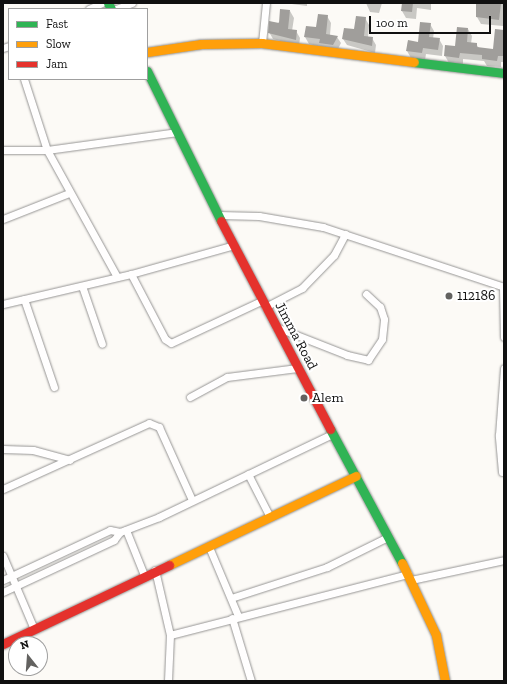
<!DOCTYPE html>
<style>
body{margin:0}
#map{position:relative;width:507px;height:684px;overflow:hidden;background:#fcfaf6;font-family:"Zilla Slab",serif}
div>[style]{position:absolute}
.shadow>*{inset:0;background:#0003}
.building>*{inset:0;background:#a09e9b}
.roads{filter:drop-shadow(0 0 1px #969594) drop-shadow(0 0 1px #969594)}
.street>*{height:7px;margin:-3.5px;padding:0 3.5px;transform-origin:3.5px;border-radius:3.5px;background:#fffefe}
.fast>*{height:9px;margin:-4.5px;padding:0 4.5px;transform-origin:4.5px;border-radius:4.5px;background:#30b455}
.slow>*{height:9px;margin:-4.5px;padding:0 4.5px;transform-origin:4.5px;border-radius:4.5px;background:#ff9f0a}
.jam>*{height:9px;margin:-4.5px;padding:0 4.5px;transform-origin:4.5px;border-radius:4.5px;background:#e5322d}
.dots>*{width:11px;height:11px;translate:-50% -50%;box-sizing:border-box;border:2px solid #fff;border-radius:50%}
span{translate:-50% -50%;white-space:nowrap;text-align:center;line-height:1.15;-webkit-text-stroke:4px #fff;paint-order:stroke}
.poi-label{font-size:14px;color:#101010}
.left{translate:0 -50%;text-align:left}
.street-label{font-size:14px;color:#101010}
.frame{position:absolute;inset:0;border:4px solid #101010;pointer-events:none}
.legend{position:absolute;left:8px;top:8px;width:140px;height:72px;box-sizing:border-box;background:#fff;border:1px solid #9f9f9f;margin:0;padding:5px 7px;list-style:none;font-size:12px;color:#101010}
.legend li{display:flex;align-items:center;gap:8px;height:20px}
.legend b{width:20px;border:1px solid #9f9f9f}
.north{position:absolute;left:8px;top:636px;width:40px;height:40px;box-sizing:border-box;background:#fff;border:1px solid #9f9f9f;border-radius:50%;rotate:343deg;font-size:11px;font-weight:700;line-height:16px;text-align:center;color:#101010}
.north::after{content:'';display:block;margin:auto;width:14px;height:18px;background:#636260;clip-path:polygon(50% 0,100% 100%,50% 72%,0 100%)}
.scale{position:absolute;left:369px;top:16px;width:122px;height:18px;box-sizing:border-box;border:2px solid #101010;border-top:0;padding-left:5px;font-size:12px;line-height:14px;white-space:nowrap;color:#101010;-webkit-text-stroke:3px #fff;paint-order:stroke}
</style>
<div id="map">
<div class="shadow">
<i style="clip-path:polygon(284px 3px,307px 3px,307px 6px)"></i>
<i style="clip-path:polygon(366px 3px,382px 3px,379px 13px,370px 12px)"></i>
<i style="clip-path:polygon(403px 3px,431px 3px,431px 10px,417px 8px,416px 19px,406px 18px,402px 11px)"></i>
<i style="clip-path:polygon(478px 3px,504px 3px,503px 26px,481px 24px,477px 17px)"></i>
<i style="clip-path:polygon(290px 11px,294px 18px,292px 31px,296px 31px,300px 38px,299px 46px,273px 39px,269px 32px)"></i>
<i style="clip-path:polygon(327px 16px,331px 23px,330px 35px,337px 37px,341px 43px,337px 51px,309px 44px,305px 37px,317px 28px)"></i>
<i style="clip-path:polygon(365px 18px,369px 25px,368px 37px,372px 38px,376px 45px,375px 53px,347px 45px,343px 39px,355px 30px)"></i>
<i style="clip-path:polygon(430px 24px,434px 31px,433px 39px,439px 39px,443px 46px,442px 56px,426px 54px,425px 60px,411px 58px,407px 51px,408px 41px,419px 43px)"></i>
<i style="clip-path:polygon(468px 29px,472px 36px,471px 44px,476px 44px,479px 48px,494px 50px,504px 31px,504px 62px,501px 62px,501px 67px,487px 66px,484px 61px,463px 59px,463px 65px,449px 63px,445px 56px,456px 47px)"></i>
</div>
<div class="building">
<i style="clip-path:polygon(402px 3px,413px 3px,412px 12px,401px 11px)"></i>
<i style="clip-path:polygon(476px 3px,501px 3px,499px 20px,476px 17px)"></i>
<i style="clip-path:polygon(280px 9px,290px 10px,288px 29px,297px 30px,296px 40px,268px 33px,269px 21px,279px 23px)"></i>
<i style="clip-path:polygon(318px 14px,328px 15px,326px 34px,338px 36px,333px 45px,319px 43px,320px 39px,304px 37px,306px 26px,316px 27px)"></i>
<i style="clip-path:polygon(356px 16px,366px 17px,364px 36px,373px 37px,372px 46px,342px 39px,344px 28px,354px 29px)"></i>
<i style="clip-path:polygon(420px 22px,431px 23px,429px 37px,440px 38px,438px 50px,423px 48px,422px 53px,406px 51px,408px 40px,418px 42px)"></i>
<i style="clip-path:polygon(457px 27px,468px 28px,467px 42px,477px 43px,477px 47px,493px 49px,495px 29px,504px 30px,504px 56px,498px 56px,497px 61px,482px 59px,482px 55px,460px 53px,459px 58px,444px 56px,445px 45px,455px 46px)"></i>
</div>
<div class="roads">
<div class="street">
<i style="left:89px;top:9px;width:14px;rotate:-25deg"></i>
<i style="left:116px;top:9px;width:17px;rotate:-21deg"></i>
<i style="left:262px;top:43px;width:40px;rotate:-84.3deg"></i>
<i style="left:3px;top:48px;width:6px;rotate:-18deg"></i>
<i style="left:24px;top:79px;width:75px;rotate:72.1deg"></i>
<i style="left:47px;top:150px;width:145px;rotate:61.1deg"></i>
<i style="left:3px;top:150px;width:44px"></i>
<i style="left:47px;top:150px;width:132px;rotate:-7.8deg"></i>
<i style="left:219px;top:215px;width:40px;rotate:1.4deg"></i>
<i style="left:259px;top:216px;width:65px;rotate:9.8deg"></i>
<i style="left:323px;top:227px;width:191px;rotate:18.3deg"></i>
<i style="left:3px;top:219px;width:71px;rotate:-21.5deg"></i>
<i style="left:131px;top:274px;width:73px;rotate:62.4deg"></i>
<i style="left:165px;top:339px;width:7px;rotate:34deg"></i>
<i style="left:171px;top:343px;width:99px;rotate:-25deg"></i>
<i style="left:82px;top:286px;width:61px;rotate:71deg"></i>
<i style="left:503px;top:287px;width:50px;rotate:88.9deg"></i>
<i style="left:24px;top:299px;width:93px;rotate:71.2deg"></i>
<i style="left:3px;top:304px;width:131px;rotate:-13.2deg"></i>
<i style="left:131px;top:274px;width:107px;rotate:-15.7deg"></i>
<i style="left:265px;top:307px;width:42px;rotate:-27.2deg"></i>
<i style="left:302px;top:288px;width:46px;rotate:-45.9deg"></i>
<i style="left:334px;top:255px;width:24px;rotate:-62deg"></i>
<i style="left:276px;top:327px;width:76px;rotate:21.5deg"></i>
<i style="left:347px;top:355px;width:22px;rotate:13deg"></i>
<i style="left:368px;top:360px;width:25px;rotate:-56deg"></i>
<i style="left:382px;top:339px;width:20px;rotate:-84deg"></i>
<i style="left:384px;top:319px;width:13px;rotate:-108deg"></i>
<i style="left:380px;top:307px;width:19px;rotate:-137deg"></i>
<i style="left:190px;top:397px;width:42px;rotate:-28.4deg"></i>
<i style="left:227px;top:377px;width:71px;rotate:-7.3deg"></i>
<i style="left:3px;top:449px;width:30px;rotate:2deg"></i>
<i style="left:33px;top:450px;width:38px;rotate:15deg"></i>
<i style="left:502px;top:472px;width:37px;rotate:-95deg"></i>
<i style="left:499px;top:435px;width:67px;rotate:-85.7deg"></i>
<i style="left:248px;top:474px;width:48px;rotate:62.9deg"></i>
<i style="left:3px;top:489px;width:160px;rotate:-24.3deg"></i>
<i style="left:149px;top:423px;width:11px;rotate:22deg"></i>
<i style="left:159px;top:427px;width:80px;rotate:65.7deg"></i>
<i style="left:126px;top:530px;width:48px;rotate:68.2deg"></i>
<i style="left:120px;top:532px;width:42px;rotate:-21deg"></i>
<i style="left:159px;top:517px;width:192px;rotate:-25.6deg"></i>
<i style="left:209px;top:547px;width:75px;rotate:67.2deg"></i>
<i style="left:3px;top:556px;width:79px;rotate:67deg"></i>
<i style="left:155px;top:570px;width:67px;rotate:77deg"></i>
<i style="left:170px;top:635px;width:46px;rotate:92.5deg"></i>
<i style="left:3px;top:580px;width:118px;rotate:-25deg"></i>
<i style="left:110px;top:530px;width:10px;rotate:11deg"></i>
<i style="left:120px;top:532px;width:10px;rotate:127deg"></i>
<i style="left:114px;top:540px;width:123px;rotate:154.9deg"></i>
<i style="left:411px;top:580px;width:95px;rotate:-12.1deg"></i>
<i style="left:231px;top:598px;width:101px;rotate:-17.9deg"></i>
<i style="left:327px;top:567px;width:68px;rotate:-26.2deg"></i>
<i style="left:232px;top:618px;width:66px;rotate:73.2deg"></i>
<i style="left:170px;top:635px;width:246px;rotate:-14.4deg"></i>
</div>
<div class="fast">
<i style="left:108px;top:3px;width:7px;rotate:63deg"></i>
<i style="left:414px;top:62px;width:91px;rotate:7deg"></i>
<i style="left:147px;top:71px;width:167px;rotate:63.7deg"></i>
<i style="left:330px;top:429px;width:152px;rotate:61.8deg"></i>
</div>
<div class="slow">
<i style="left:147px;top:52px;width:55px;rotate:-8.4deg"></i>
<i style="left:201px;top:44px;width:61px;rotate:-0.9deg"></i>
<i style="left:262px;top:43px;width:153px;rotate:7.1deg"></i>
<i style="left:402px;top:563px;width:80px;rotate:64.7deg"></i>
<i style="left:436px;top:635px;width:47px;rotate:78.9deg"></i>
<i style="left:169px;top:565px;width:207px;rotate:-25.5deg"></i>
</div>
<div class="jam">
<i style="left:221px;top:221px;width:235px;rotate:62.3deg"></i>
<i style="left:3px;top:644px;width:184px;rotate:-25.4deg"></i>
</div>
</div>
<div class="dots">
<i style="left:449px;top:296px;background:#636260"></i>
<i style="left:304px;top:398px;background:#636260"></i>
</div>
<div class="poi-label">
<span class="left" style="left:457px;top:296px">112186</span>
<span class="left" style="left:312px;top:398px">Alem</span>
</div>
<div class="street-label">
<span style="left:296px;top:336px;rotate:62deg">Jimma Road</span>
</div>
<div class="frame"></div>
<ul class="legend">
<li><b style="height:5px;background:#30b455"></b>Fast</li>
<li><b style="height:5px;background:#ff9f0a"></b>Slow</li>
<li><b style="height:5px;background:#e5322d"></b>Jam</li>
</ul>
<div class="north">N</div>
<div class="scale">100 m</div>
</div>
